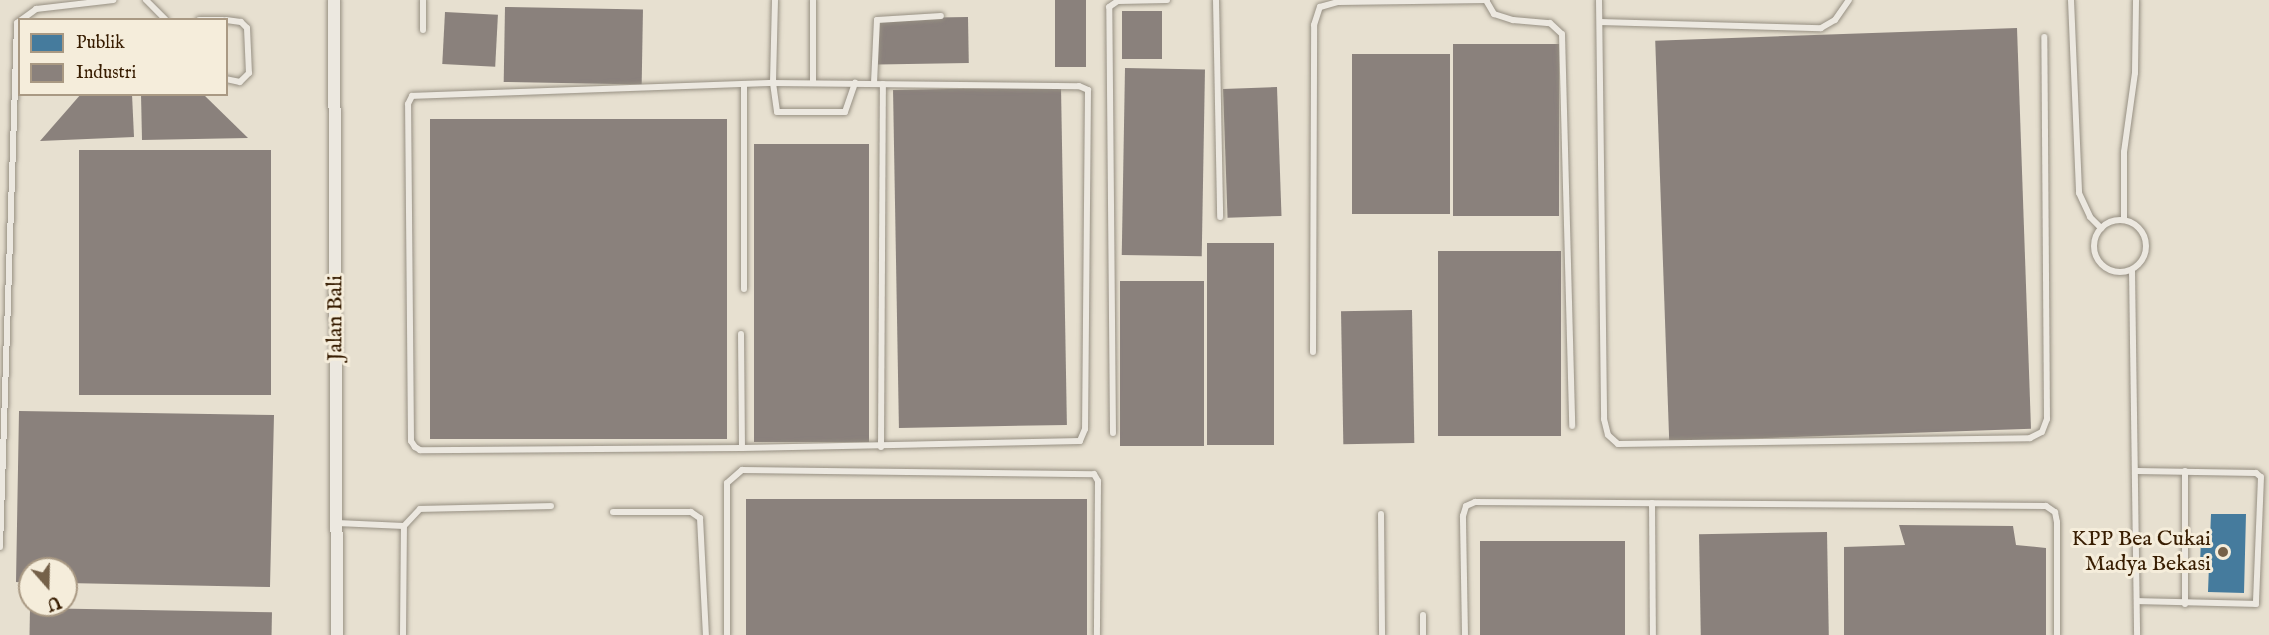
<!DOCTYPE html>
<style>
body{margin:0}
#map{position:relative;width:2269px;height:635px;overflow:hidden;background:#e7e0d0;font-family:"IM FELL English",serif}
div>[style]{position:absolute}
.public>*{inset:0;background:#457b9d}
.industry>*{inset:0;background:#8a817c;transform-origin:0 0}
.roads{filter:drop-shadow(0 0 2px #968f82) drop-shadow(0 0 2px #968f82)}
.service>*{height:6px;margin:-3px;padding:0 3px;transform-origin:3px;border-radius:3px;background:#ece8e0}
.service>.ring{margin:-3px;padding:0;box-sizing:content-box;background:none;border:6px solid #ece8e0;border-radius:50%}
.minor>*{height:12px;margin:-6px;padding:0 6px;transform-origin:6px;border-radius:6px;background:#ece8e0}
.dots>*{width:16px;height:16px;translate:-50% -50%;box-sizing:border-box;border:3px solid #f5eddb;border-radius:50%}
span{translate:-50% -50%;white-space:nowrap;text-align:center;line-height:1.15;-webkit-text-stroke:6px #f5eddb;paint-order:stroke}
.street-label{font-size:22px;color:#371c00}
.poi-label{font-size:22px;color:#371c00}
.right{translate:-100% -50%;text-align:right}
.legend{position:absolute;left:18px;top:18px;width:210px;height:78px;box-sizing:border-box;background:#f5eddb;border:2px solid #a99983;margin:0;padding:8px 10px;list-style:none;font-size:18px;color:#371c00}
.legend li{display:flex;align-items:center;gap:12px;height:30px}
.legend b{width:30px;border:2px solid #a99983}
.north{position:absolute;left:18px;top:557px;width:60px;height:60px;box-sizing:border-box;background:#f5eddb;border:2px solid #a99983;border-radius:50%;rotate:160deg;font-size:16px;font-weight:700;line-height:24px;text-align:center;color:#371c00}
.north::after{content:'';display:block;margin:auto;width:21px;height:27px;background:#756149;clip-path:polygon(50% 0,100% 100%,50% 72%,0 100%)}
</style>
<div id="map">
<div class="public">
<i style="clip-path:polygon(2211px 514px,2246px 514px,2244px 593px,2208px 592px,2209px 565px,2200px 564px,2201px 539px,2210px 539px)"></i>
</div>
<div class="industry">
<i style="left:1055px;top:0;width:31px;height:67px"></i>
<i style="left:505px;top:7px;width:138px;height:75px;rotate:1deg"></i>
<i style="left:1122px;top:11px;width:40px;height:48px"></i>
<i style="left:445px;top:12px;width:53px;height:52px;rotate:3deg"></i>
<i style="left:968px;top:17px;width:46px;height:91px;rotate:89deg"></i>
<i style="left:2017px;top:28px;width:401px;height:362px;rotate:88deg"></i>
<i style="left:1453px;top:44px;width:106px;height:172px"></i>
<i style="left:1352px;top:54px;width:98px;height:160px"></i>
<i style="left:1125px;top:68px;width:80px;height:187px;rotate:1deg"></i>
<i style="left:1061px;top:87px;width:338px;height:168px;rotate:89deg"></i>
<i style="left:1277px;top:87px;width:129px;height:54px;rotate:88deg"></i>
<i style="clip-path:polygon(81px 94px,132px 94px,134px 137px,40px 141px)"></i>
<i style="clip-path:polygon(141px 94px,203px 94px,248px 138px,142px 140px)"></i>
<i style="left:430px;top:119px;width:297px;height:320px"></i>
<i style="left:754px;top:144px;width:115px;height:298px"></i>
<i style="left:79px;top:150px;width:192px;height:245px"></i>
<i style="left:1274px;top:243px;width:202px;height:67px;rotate:90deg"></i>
<i style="left:1438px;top:251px;width:123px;height:185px"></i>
<i style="left:1120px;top:281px;width:84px;height:165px"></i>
<i style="left:1412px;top:310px;width:133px;height:71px;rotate:89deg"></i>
<i style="clip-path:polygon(19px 411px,274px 415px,270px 587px,66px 583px,66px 569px,30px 569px,30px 583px,16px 582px)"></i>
<i style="left:746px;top:499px;width:341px;height:136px"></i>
<i style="clip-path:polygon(1899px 525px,2013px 526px,2016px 545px,2046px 548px,2046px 635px,1844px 635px,1844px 547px,1905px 545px)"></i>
<i style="left:1827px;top:532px;width:103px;height:128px;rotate:89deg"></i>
<i style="left:1625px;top:541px;width:94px;height:145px;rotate:90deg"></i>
<i style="left:30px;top:608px;width:242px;height:27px;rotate:1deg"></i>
</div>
<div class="roads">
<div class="service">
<i style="left:146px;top:0;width:28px;rotate:45deg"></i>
<i style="left:423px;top:0;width:30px;rotate:90deg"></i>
<i style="left:775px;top:0;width:83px;rotate:91.4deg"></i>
<i style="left:773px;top:83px;width:29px;rotate:82deg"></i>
<i style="left:777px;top:112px;width:68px"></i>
<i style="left:845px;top:112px;width:31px;rotate:-71deg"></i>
<i style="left:1216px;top:0;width:217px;rotate:88.9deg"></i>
<i style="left:1599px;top:0;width:419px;rotate:89.3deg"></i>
<i style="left:1604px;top:419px;width:16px;rotate:76deg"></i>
<i style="left:1608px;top:435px;width:13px;rotate:42deg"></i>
<i style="left:1618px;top:444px;width:412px;rotate:-0.8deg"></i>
<i style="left:2030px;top:438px;width:13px;rotate:-27deg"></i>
<i style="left:2042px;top:432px;width:14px;rotate:-69deg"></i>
<i style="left:2047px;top:419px;width:382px;rotate:-90.4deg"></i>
<i style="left:2071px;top:0;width:193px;rotate:87.6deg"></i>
<i style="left:2079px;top:193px;width:26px;rotate:65deg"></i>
<i style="left:2090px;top:217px;width:16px;rotate:45deg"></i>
<i style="left:1487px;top:2px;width:14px;rotate:60deg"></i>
<i style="left:1494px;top:14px;width:20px;rotate:18deg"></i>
<i style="left:1513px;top:20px;width:37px;rotate:5deg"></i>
<i style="left:1550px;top:23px;width:16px;rotate:43deg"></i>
<i style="left:1562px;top:34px;width:392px;rotate:88.5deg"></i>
<i style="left:199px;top:20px;width:24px"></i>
<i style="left:226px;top:20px;width:15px;rotate:8deg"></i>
<i style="left:241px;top:22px;width:8px;rotate:45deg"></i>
<i style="left:247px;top:28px;width:45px;rotate:87.5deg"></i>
<i style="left:249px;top:73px;width:13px;rotate:135deg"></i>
<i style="left:240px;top:82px;width:14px;rotate:-168deg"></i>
<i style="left:1600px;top:22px;width:221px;rotate:1.6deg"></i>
<i style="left:1821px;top:28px;width:16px;rotate:-30deg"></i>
<i style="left:1835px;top:20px;width:24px;rotate:-55deg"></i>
<i style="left:813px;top:82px;width:82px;rotate:-90deg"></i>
<i style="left:773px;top:83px;width:306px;rotate:0.6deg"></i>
<i style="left:1079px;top:86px;width:10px;rotate:24deg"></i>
<i style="left:1088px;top:90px;width:339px;rotate:90.5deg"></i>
<i style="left:1085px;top:429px;width:13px;rotate:113deg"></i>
<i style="left:1080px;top:441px;width:338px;rotate:178.8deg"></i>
<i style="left:742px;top:448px;width:322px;rotate:179.6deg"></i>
<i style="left:420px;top:450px;width:6px;rotate:-149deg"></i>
<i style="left:415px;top:447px;width:7px;rotate:-124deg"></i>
<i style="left:411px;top:441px;width:337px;rotate:-90.5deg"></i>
<i style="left:408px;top:104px;width:9px;rotate:-63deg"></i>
<i style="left:412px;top:96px;width:361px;rotate:-2.1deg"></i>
<i style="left:874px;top:83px;width:63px;rotate:-87.3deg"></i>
<i style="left:877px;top:20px;width:64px;rotate:-3.6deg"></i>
<i style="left:744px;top:84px;width:205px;rotate:90deg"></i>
<i class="ring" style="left:2094px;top:220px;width:46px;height:46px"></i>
<i style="left:2124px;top:220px;width:68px;rotate:-90deg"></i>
<i style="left:2124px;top:152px;width:80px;rotate:-82.1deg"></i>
<i style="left:2135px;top:73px;width:73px;rotate:-89.2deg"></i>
<i style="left:2132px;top:270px;width:365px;rotate:89.2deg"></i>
<i style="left:741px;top:334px;width:114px;rotate:89.5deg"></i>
<i style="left:1313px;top:352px;width:327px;rotate:-89.8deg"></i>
<i style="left:1314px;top:25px;width:19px;rotate:-72deg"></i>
<i style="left:1320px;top:7px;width:19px;rotate:-16deg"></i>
<i style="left:1338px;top:2px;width:149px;rotate:-0.8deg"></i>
<i style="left:1113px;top:433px;width:426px;rotate:-90.5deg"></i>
<i style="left:1109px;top:7px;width:11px;rotate:-34deg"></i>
<i style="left:1118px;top:1px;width:49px;rotate:-1.2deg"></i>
<i style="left:881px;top:447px;width:363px;rotate:-89.7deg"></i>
<i style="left:2137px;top:471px;width:119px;rotate:1deg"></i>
<i style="left:2256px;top:473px;width:6px;rotate:39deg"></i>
<i style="left:2261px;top:477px;width:127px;rotate:92.3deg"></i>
<i style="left:2256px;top:604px;width:119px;rotate:-178.6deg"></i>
<i style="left:2185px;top:471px;width:133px;rotate:90deg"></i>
<i style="left:1652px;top:503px;width:132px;rotate:89.6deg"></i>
<i style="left:613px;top:512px;width:78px"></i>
<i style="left:691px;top:512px;width:11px;rotate:34deg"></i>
<i style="left:700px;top:518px;width:117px;rotate:87.1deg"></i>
<i style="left:1381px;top:514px;width:121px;rotate:89.5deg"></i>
<i style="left:337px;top:523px;width:67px;rotate:2.6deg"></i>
<i style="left:0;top:547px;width:524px;rotate:-88.14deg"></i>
<i style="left:17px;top:23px;width:24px;rotate:-36deg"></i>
<i style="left:36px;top:9px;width:78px;rotate:-6.7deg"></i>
<i style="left:403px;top:635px;width:109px;rotate:-89.5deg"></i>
<i style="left:404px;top:526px;width:23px;rotate:-47deg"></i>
<i style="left:420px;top:509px;width:131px;rotate:-1.3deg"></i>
<i style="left:727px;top:635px;width:152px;rotate:-90deg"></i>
<i style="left:727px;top:483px;width:20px;rotate:-41deg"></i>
<i style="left:742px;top:470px;width:352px;rotate:0.7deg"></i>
<i style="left:1094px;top:474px;width:8px;rotate:60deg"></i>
<i style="left:1098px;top:481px;width:154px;rotate:90.4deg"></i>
<i style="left:1423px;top:635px;width:20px;rotate:-90deg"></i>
<i style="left:1465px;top:635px;width:119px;rotate:-91deg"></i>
<i style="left:1463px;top:516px;width:10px;rotate:-73deg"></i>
<i style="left:1466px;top:506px;width:10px;rotate:-24deg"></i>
<i style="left:1475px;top:502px;width:571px;rotate:0.4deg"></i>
<i style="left:2046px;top:506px;width:11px;rotate:34deg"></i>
<i style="left:2055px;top:512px;width:10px;rotate:79deg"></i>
<i style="left:2057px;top:522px;width:113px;rotate:90deg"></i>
</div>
<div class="minor">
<i style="left:334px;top:0;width:635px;rotate:89.73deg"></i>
</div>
</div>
<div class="dots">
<i style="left:2223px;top:552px;background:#756149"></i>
</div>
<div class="street-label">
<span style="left:336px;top:318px;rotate:-90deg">Jalan Bali</span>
</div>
<div class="poi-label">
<span class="right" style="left:2211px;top:552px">KPP Bea Cukai<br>Madya Bekasi</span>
</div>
<ul class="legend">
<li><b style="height:16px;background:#457b9d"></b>Publik</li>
<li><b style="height:16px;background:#8a817c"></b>Industri</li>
</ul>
<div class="north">U</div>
</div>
